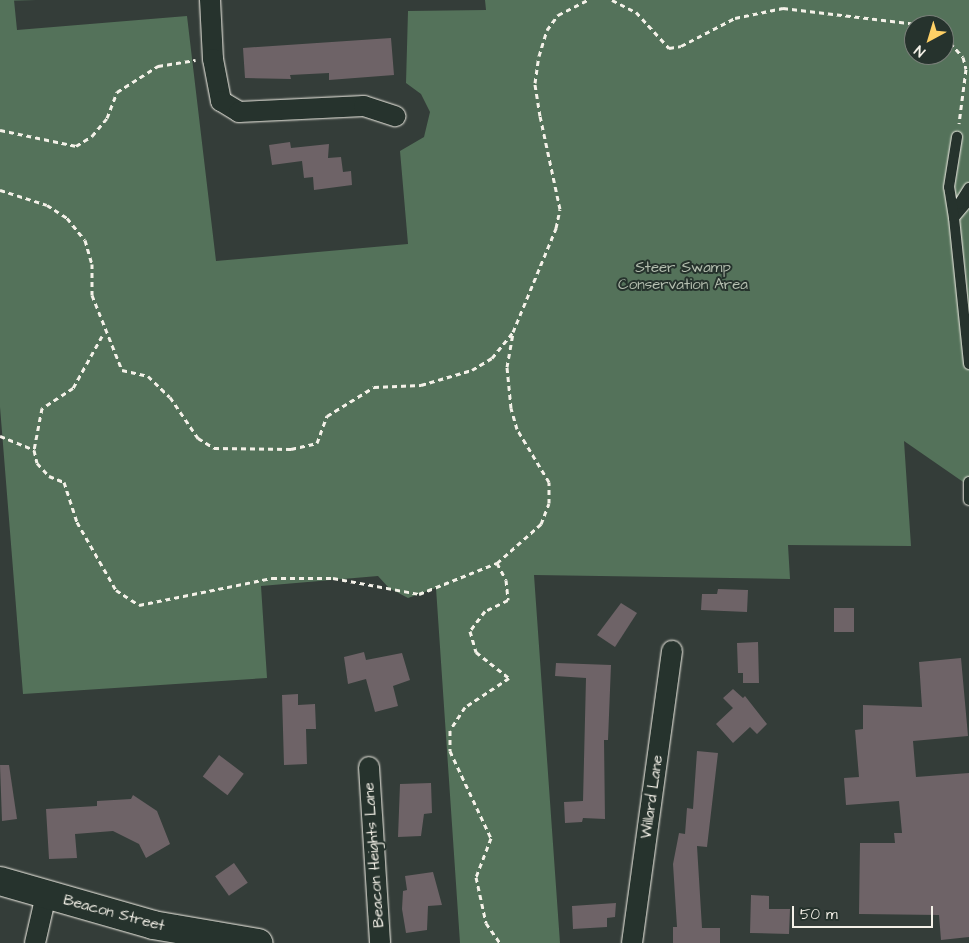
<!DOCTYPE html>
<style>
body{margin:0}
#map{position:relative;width:969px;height:943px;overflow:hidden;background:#343d39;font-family:"Architects Daughter",sans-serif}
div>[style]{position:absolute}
.green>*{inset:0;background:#54725a}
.building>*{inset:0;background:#6e6367;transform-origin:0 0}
.path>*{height:3px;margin-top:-1.5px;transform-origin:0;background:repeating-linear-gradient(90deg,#f4f1e8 0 5px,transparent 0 9px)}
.roads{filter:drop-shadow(0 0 1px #f4f1e8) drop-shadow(0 0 1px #f4f1e8)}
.lane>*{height:10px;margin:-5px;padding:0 5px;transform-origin:5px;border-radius:5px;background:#26332d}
.street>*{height:20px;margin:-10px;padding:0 10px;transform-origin:10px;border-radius:10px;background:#26332d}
.secondary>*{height:28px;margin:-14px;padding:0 14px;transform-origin:14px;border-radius:14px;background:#26332d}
span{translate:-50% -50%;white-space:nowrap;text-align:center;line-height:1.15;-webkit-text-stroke:4px #26332d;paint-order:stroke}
.park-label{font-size:15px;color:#b4beaf}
.street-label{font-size:15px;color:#f4f1e8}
.north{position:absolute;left:904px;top:15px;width:50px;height:50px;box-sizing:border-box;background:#26332d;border:1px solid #787f78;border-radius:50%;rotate:219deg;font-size:14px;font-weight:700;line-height:20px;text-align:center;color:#f4f1e8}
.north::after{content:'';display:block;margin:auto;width:18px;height:22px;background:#ffd166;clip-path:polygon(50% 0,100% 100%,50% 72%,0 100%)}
.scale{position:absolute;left:792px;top:906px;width:141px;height:22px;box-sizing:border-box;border:2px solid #f4f1e8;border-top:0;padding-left:6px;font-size:15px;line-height:18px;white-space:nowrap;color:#f4f1e8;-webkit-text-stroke:4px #26332d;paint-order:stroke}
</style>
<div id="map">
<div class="green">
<i style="clip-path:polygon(evenodd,0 0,14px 0,17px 30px,187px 16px,216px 261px,408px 244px,400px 151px,424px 137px,430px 112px,421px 94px,406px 83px,408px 11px,486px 10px,485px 0,969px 0,969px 486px,904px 441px,911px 546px,788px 545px,790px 579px,534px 575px,560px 943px,460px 943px,436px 588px,408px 598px,389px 588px,378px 576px,261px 586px,267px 678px,23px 694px,0 407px,0 0,914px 25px,944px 25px,944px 55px,914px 55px,914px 25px)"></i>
</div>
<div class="building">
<i style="clip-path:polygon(391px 38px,394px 75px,329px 80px,329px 73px,290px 75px,291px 79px,245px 78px,243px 48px)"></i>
<i style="clip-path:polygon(290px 142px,291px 148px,329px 144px,328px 158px,341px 157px,343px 172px,351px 171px,352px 185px,314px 190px,313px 177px,304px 178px,302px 161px,272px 165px,269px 145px)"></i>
<i style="clip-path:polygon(718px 589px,748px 590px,747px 612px,701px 610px,702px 594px,717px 594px)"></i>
<i style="clip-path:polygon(621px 603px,637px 613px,615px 647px,597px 635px)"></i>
<i style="left:834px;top:608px;width:20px;height:24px"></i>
<i style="clip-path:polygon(758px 642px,759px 683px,743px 683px,743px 673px,738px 673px,737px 643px)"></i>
<i style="clip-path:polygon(364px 652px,366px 660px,402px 653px,410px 680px,393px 686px,398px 706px,375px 712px,366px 679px,348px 684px,344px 657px)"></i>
<i style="clip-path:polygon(961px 658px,968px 736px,913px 741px,916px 777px,969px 773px,969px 937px,941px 940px,939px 915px,859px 914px,860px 843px,895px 843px,894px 833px,902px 833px,899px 801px,846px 805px,844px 778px,859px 777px,855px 730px,863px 729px,863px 705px,922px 707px,919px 662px)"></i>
<i style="clip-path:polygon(556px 663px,611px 665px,608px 740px,604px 740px,605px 819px,583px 818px,582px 822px,565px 823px,564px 802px,583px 801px,586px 678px,555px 676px)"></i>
<i style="clip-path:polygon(733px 689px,743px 698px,745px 696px,767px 724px,757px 734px,750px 727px,733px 743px,716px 724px,733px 708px,723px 698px)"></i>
<i style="clip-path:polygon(298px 694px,298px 705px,315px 704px,316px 729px,306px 729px,307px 764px,284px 765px,282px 695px)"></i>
<i style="clip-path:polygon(697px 751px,718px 753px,707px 847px,697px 846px,702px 928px,720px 928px,720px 943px,673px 943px,673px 927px,677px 927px,673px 864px,679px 833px,685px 834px,687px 808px,693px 809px)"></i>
<i style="left:219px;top:755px;width:31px;height:27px;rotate:37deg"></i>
<i style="clip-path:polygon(0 765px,9px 765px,17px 819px,2px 821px)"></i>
<i style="clip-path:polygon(431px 783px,432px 813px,424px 814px,421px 836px,398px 837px,400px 784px)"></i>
<i style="clip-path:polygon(133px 795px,157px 811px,170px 844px,146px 858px,139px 844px,113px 831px,75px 834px,77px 858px,49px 859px,46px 809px,97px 806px,97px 801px,131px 799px)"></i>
<i style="left:234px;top:863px;width:24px;height:23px;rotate:55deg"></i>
<i style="clip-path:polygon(433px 872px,442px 905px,428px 906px,427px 930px,406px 933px,402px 909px,403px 891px,407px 890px,405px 876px)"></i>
<i style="clip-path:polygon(751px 895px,769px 896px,769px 909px,790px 909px,789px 934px,750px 933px)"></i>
<i style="clip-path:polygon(616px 903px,615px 917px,607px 918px,607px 927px,573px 929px,572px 906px)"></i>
</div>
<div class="path">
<i style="left:612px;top:0;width:27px;rotate:27deg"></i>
<i style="left:636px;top:12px;width:49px;rotate:47.5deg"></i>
<i style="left:669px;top:48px;width:12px;rotate:-9deg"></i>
<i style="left:681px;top:46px;width:61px;rotate:-27.4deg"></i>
<i style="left:735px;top:18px;width:49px;rotate:-11.8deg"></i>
<i style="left:783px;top:8px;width:143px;rotate:6.8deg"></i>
<i style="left:944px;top:36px;width:28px;rotate:48deg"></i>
<i style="left:963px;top:57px;width:12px;rotate:76deg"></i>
<i style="left:966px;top:69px;width:55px;rotate:97.3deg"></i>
<i style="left:0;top:130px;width:78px;rotate:11.9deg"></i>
<i style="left:76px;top:146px;width:19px;rotate:-32deg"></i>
<i style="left:92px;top:136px;width:23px;rotate:-50deg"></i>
<i style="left:107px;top:118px;width:28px;rotate:-69deg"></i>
<i style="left:117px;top:92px;width:49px;rotate:-32.4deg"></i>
<i style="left:158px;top:66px;width:38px;rotate:-9deg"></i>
<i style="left:0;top:190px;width:49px;rotate:17.7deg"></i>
<i style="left:47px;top:205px;width:24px;rotate:33deg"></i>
<i style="left:67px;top:218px;width:28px;rotate:51deg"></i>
<i style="left:85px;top:240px;width:25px;rotate:74deg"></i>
<i style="left:92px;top:264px;width:31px;rotate:90deg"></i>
<i style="left:92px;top:295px;width:81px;rotate:68.2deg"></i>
<i style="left:122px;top:370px;width:27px;rotate:13deg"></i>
<i style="left:148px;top:376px;width:30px;rotate:44deg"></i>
<i style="left:170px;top:397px;width:50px;rotate:55.7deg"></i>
<i style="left:198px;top:438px;width:19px;rotate:32deg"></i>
<i style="left:214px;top:448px;width:77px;rotate:0.7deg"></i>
<i style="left:291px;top:449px;width:27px;rotate:-13deg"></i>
<i style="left:317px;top:443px;width:29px;rotate:-70deg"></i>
<i style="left:327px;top:416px;width:55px;rotate:-31.7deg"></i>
<i style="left:374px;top:387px;width:47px;rotate:-2.4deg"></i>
<i style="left:421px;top:385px;width:53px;rotate:-16.4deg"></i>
<i style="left:472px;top:370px;width:23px;rotate:-31deg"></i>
<i style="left:492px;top:358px;width:33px;rotate:-51deg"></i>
<i style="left:513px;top:332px;width:113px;rotate:-67.5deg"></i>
<i style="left:556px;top:228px;width:19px;rotate:-78deg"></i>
<i style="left:560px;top:209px;width:95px;rotate:-102.1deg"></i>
<i style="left:540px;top:116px;width:33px;rotate:-99deg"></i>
<i style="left:535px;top:83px;width:27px;rotate:-82deg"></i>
<i style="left:539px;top:56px;width:27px;rotate:-73deg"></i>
<i style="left:547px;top:30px;width:19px;rotate:-54deg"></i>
<i style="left:558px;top:15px;width:34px;rotate:-27deg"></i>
<i style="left:102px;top:336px;width:60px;rotate:119.1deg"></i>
<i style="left:73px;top:388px;width:37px;rotate:147deg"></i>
<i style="left:42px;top:408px;width:43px;rotate:100.8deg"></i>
<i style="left:34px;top:450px;width:13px;rotate:77deg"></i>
<i style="left:37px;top:463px;width:18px;rotate:47deg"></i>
<i style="left:49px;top:476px;width:16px;rotate:22deg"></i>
<i style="left:64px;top:482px;width:42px;rotate:72deg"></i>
<i style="left:77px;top:522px;width:78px;rotate:60.2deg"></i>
<i style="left:116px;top:590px;width:27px;rotate:33deg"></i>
<i style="left:139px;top:605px;width:136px;rotate:-11.5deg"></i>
<i style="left:272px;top:578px;width:61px"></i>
<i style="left:333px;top:578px;width:87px;rotate:10.5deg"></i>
<i style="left:419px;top:594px;width:84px;rotate:-21.7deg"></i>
<i style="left:497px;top:563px;width:59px;rotate:-41.6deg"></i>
<i style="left:541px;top:524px;width:22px;rotate:-69deg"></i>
<i style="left:549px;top:503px;width:21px;rotate:-90deg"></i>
<i style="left:549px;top:482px;width:62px;rotate:-121.1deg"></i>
<i style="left:517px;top:429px;width:22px;rotate:-106deg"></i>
<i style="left:511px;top:408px;width:41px;rotate:-95.6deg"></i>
<i style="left:507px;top:367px;width:35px;rotate:-80deg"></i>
<i style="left:0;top:436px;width:37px;rotate:22deg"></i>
<i style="left:497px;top:563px;width:19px;rotate:62deg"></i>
<i style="left:506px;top:580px;width:20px;rotate:84deg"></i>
<i style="left:508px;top:600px;width:25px;rotate:154deg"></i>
<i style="left:485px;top:611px;width:25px;rotate:127deg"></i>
<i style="left:470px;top:631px;width:22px;rotate:74deg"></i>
<i style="left:476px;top:652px;width:42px;rotate:38.2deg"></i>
<i style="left:509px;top:678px;width:53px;rotate:146.6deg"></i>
<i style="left:465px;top:707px;width:27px;rotate:123deg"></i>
<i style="left:450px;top:730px;width:21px;rotate:90deg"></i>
<i style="left:450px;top:751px;width:96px;rotate:64.8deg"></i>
<i style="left:491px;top:838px;width:42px;rotate:111deg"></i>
<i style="left:476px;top:877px;width:47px;rotate:77.7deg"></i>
<i style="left:486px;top:923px;width:24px;rotate:55deg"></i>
</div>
<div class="roads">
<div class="lane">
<i style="left:969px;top:200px;width:23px;rotate:130deg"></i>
<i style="left:954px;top:218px;width:147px;rotate:84.1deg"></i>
<i style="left:959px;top:204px;width:19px;rotate:-58deg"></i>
<i style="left:954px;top:218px;width:31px;rotate:-99deg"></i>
<i style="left:949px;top:187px;width:51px;rotate:-80.9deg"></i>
<i style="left:969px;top:482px;width:18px;rotate:90deg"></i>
</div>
<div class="street">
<i style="left:210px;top:0;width:59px;rotate:87.1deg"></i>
<i style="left:213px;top:59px;width:43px;rotate:79.2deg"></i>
<i style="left:221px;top:101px;width:21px;rotate:31deg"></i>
<i style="left:239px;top:112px;width:125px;rotate:-2.7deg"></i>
<i style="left:364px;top:106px;width:33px;rotate:18deg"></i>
<i style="left:369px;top:767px;width:176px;rotate:86.4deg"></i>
<i style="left:35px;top:943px;width:49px;rotate:-77.1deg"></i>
<i style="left:632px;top:943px;width:295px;rotate:-82.2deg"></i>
</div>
<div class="secondary">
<i style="left:0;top:881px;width:159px;rotate:16deg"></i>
<i style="left:153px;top:925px;width:107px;rotate:9.7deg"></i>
</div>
</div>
<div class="park-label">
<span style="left:683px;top:276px">Steer Swamp<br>Conservation Area</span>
</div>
<div class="street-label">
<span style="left:652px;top:797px;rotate:-82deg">Willard Lane</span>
<span style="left:374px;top:855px;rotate:-94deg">Beacon Heights Lane</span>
<span style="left:114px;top:913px;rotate:15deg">Beacon Street</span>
</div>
<div class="north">N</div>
<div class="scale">50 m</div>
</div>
